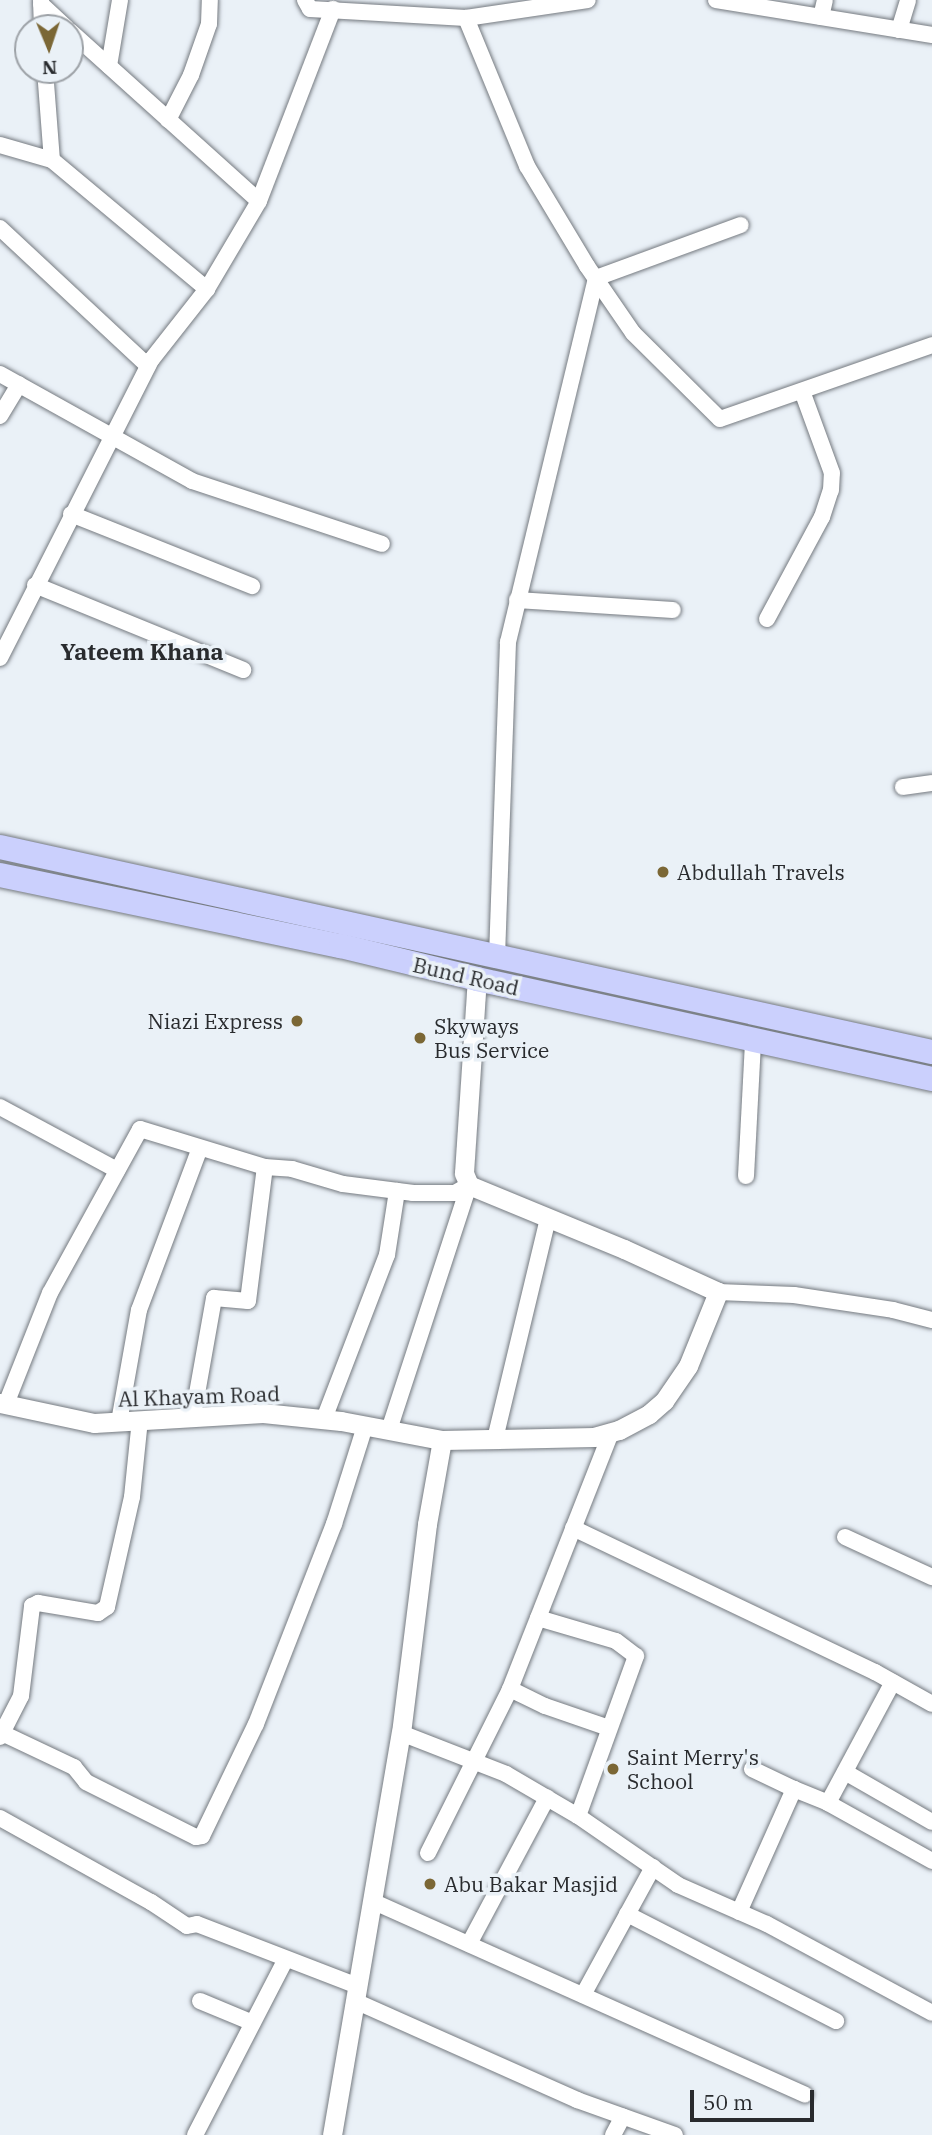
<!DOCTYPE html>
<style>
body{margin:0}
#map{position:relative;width:932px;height:2135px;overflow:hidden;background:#eaf1f7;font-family:"IBM Plex Serif",serif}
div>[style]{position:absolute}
.roads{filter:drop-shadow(0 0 2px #757a80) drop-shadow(0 0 2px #757a80)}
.minor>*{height:16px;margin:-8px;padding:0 8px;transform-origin:8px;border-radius:8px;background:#fff}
.tertiary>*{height:19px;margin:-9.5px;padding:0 9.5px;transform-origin:9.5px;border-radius:9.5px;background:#fff}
.primary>*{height:24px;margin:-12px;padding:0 12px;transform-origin:12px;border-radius:12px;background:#cbd0fd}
.dots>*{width:19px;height:19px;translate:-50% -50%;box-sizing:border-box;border:4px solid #eaf1f7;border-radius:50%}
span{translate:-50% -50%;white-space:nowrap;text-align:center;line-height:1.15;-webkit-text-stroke:7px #eaf1f7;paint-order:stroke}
.poi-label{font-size:21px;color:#292b2e}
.left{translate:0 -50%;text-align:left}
.right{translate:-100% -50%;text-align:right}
.street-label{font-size:21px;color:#292b2e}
.neighbourhood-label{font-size:23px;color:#292b2e;font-weight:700}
.north{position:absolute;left:14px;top:14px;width:70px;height:70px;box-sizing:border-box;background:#eaf1f7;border:2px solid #9da2a7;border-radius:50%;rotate:178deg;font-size:19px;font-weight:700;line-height:28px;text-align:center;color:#292b2e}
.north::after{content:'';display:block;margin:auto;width:24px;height:32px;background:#7b6735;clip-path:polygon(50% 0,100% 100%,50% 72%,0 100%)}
.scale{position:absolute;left:690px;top:2090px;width:124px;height:32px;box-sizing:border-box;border:4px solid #292b2e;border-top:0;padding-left:9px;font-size:21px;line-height:24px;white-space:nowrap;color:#292b2e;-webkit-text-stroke:5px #eaf1f7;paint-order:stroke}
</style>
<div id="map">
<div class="roads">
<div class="minor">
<i style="left:41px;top:0;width:28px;rotate:88deg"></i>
<i style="left:305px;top:0;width:10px;rotate:61deg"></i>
<i style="left:310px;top:9px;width:156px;rotate:3.3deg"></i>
<i style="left:466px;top:18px;width:123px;rotate:-8.4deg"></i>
<i style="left:716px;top:0;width:219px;rotate:9.2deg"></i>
<i style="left:41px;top:4px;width:35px;rotate:43deg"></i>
<i style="left:821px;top:17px;width:17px;rotate:-77deg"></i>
<i style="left:466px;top:18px;width:160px;rotate:67.6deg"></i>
<i style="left:527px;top:166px;width:117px;rotate:59deg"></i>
<i style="left:587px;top:266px;width:81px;rotate:55.5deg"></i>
<i style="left:633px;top:333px;width:122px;rotate:44.7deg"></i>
<i style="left:720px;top:419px;width:225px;rotate:-19.2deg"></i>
<i style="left:899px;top:30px;width:31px;rotate:-73deg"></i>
<i style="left:70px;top:31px;width:254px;rotate:42deg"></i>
<i style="left:109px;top:66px;width:67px;rotate:-80.5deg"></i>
<i style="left:45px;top:70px;width:90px;rotate:85.6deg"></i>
<i style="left:168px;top:120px;width:51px;rotate:-62.9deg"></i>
<i style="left:191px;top:75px;width:54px;rotate:-70.6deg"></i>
<i style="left:209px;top:24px;width:24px;rotate:-88deg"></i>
<i style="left:0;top:145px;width:54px;rotate:16.1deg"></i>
<i style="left:52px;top:160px;width:202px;rotate:39.8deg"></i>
<i style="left:0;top:228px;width:202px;rotate:43deg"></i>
<i style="left:0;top:374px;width:220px;rotate:29.1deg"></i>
<i style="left:192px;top:481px;width:200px;rotate:18.3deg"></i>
<i style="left:0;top:416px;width:37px;rotate:-59deg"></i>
<i style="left:71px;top:514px;width:195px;rotate:21.7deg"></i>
<i style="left:35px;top:585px;width:225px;rotate:22.2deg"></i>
<i style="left:517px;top:600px;width:156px;rotate:3.7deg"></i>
<i style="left:767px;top:619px;width:116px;rotate:-61.7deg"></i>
<i style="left:822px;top:517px;width:28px;rotate:-72deg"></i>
<i style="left:831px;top:490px;width:17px;rotate:-87deg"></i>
<i style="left:832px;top:473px;width:87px;rotate:-110.1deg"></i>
<i style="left:0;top:658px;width:335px;rotate:-63.1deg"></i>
<i style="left:152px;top:359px;width:89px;rotate:-51.8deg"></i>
<i style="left:207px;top:289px;width:102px;rotate:-59.4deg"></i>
<i style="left:259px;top:201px;width:206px;rotate:-68.9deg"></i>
<i style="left:903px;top:787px;width:29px;rotate:-8deg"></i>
<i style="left:497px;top:957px;width:315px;rotate:-88deg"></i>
<i style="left:508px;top:642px;width:374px;rotate:-76.4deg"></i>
<i style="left:596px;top:278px;width:154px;rotate:-20.1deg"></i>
<i style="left:0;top:1107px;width:133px;rotate:28.3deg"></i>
<i style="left:746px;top:1176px;width:135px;rotate:-87deg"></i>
<i style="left:718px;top:1292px;width:76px;rotate:2.3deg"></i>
<i style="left:794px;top:1295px;width:100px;rotate:8.6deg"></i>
<i style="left:893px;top:1310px;width:40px;rotate:14.4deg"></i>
<i style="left:6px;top:1404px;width:119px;rotate:-68.4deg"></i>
<i style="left:50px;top:1293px;width:187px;rotate:-61.2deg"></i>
<i style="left:140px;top:1129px;width:131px;rotate:16.9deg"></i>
<i style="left:265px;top:1167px;width:27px;rotate:4deg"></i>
<i style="left:292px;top:1169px;width:53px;rotate:16.4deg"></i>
<i style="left:343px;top:1184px;width:71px;rotate:7.3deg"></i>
<i style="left:413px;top:1193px;width:42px"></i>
<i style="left:455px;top:1193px;width:16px;rotate:-30deg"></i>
<i style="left:193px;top:1416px;width:120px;rotate:-79.9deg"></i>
<i style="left:214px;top:1298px;width:34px;rotate:5deg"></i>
<i style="left:248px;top:1301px;width:135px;rotate:-82.8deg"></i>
<i style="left:324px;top:1419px;width:176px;rotate:-69deg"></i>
<i style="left:387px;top:1255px;width:65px;rotate:-81.1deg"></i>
<i style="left:119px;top:1422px;width:114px;rotate:-79.9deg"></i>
<i style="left:139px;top:1310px;width:173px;rotate:-69.4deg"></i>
<i style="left:389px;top:1430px;width:258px;rotate:-71.9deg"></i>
<i style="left:495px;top:1439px;width:227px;rotate:-76.5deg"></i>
<i style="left:573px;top:1528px;width:335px;rotate:25.5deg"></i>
<i style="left:875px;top:1672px;width:65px;rotate:29.3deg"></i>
<i style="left:845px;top:1537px;width:96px;rotate:24.7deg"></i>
<i style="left:538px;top:1618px;width:81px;rotate:16.4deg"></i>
<i style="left:616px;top:1641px;width:25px;rotate:37deg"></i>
<i style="left:636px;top:1656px;width:170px;rotate:109.9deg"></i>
<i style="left:510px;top:1689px;width:39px;rotate:26deg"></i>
<i style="left:545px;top:1706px;width:68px;rotate:19deg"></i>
<i style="left:2px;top:1733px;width:80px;rotate:25.3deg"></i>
<i style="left:74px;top:1767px;width:19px;rotate:51deg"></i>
<i style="left:86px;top:1782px;width:123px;rotate:26.6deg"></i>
<i style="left:196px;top:1837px;width:6px;rotate:-9deg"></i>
<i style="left:202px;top:1836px;width:124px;rotate:-64.3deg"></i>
<i style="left:256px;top:1724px;width:215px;rotate:-68.7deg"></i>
<i style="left:334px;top:1524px;width:103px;rotate:-72.4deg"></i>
<i style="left:401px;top:1733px;width:113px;rotate:21.3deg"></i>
<i style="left:506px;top:1774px;width:83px;rotate:30.3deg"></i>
<i style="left:578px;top:1816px;width:121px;rotate:34.6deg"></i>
<i style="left:678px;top:1885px;width:97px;rotate:23.7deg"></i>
<i style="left:767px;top:1924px;width:187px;rotate:28.3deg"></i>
<i style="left:0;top:1737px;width:46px;rotate:-62.9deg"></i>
<i style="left:21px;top:1696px;width:91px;rotate:-83deg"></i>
<i style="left:32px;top:1606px;width:7px;rotate:-27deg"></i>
<i style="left:38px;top:1603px;width:61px;rotate:9.5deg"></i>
<i style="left:98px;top:1613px;width:11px;rotate:-34deg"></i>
<i style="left:107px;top:1607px;width:113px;rotate:-77.2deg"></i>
<i style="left:132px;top:1497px;width:77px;rotate:-84.1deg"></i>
<i style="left:752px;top:1769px;width:47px;rotate:25.5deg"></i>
<i style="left:845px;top:1772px;width:100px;rotate:29.9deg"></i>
<i style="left:828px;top:1803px;width:119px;rotate:29.1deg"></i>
<i style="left:0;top:1818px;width:173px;rotate:29.1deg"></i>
<i style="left:151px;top:1902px;width:43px;rotate:33.7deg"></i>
<i style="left:187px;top:1926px;width:10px;rotate:-11deg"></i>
<i style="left:197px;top:1924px;width:173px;rotate:21.1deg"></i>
<i style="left:428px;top:1853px;width:183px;rotate:-63.4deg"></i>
<i style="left:510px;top:1689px;width:276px;rotate:-68.5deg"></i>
<i style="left:372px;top:1901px;width:474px;rotate:24.1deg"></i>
<i style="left:739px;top:1912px;width:135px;rotate:-65.9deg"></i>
<i style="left:794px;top:1789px;width:37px;rotate:22deg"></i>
<i style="left:828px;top:1803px;width:137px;rotate:-61.8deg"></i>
<i style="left:627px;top:1914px;width:235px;rotate:27.1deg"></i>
<i style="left:469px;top:1944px;width:166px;rotate:-61.9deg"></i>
<i style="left:583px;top:1995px;width:146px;rotate:-61.3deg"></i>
<i style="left:200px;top:2001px;width:57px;rotate:22.5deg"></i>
<i style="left:355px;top:2001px;width:243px;rotate:24deg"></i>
<i style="left:577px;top:2100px;width:104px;rotate:19.7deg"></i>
<i style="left:195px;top:2135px;width:198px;rotate:-62.7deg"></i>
<i style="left:613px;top:2135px;width:21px;rotate:-62deg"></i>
</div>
<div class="tertiary">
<i style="left:0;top:1403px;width:96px;rotate:12deg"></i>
<i style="left:94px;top:1423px;width:169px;rotate:-3.4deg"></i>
<i style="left:263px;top:1413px;width:78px;rotate:5.9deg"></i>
<i style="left:341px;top:1421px;width:103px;rotate:10.7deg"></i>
<i style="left:442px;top:1440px;width:152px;rotate:-1.1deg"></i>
<i style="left:594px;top:1437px;width:26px;rotate:-16deg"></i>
<i style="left:619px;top:1430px;width:34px;rotate:-28deg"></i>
<i style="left:649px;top:1414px;width:20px;rotate:-41deg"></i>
<i style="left:664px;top:1401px;width:42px;rotate:-55.6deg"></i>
<i style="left:688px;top:1366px;width:80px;rotate:-67.9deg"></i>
<i style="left:718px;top:1292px;width:103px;rotate:-155.4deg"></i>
<i style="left:624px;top:1249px;width:168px;rotate:-157.6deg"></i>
<i style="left:469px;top:1185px;width:13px;rotate:-113deg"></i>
<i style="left:464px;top:1173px;width:194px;rotate:-86.2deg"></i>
<i style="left:332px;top:2135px;width:408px;rotate:-80.3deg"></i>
<i style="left:401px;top:1733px;width:211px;rotate:-82.9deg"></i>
<i style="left:427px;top:1524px;width:85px;rotate:-79.9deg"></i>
</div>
<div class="primary">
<i style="left:0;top:847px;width:954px;rotate:12.41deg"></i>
<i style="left:0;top:875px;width:348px;rotate:11.8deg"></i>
<i style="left:341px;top:946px;width:140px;rotate:13.6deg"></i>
<i style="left:477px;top:979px;width:466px;rotate:12.4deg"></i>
</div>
</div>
<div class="dots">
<i style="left:663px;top:872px;background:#7b6735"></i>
<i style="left:297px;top:1021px;background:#7b6735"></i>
<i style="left:420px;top:1038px;background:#7b6735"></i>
<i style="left:613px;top:1769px;background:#7b6735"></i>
<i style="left:430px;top:1884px;background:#7b6735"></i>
</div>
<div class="poi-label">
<span class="left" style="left:677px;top:872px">Abdullah Travels</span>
<span class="right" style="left:283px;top:1021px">Niazi Express</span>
<span class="left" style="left:434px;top:1038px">Skyways<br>Bus Service</span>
<span class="left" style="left:627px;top:1769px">Saint Merry's<br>School</span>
<span class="left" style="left:444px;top:1884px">Abu Bakar Masjid</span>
</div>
<div class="street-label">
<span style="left:466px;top:976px;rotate:13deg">Bund Road</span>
<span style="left:199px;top:1396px;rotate:-2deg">Al Khayam Road</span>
</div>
<div class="neighbourhood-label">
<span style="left:142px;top:651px">Yateem Khana</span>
</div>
<div class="north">N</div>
<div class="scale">50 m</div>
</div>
